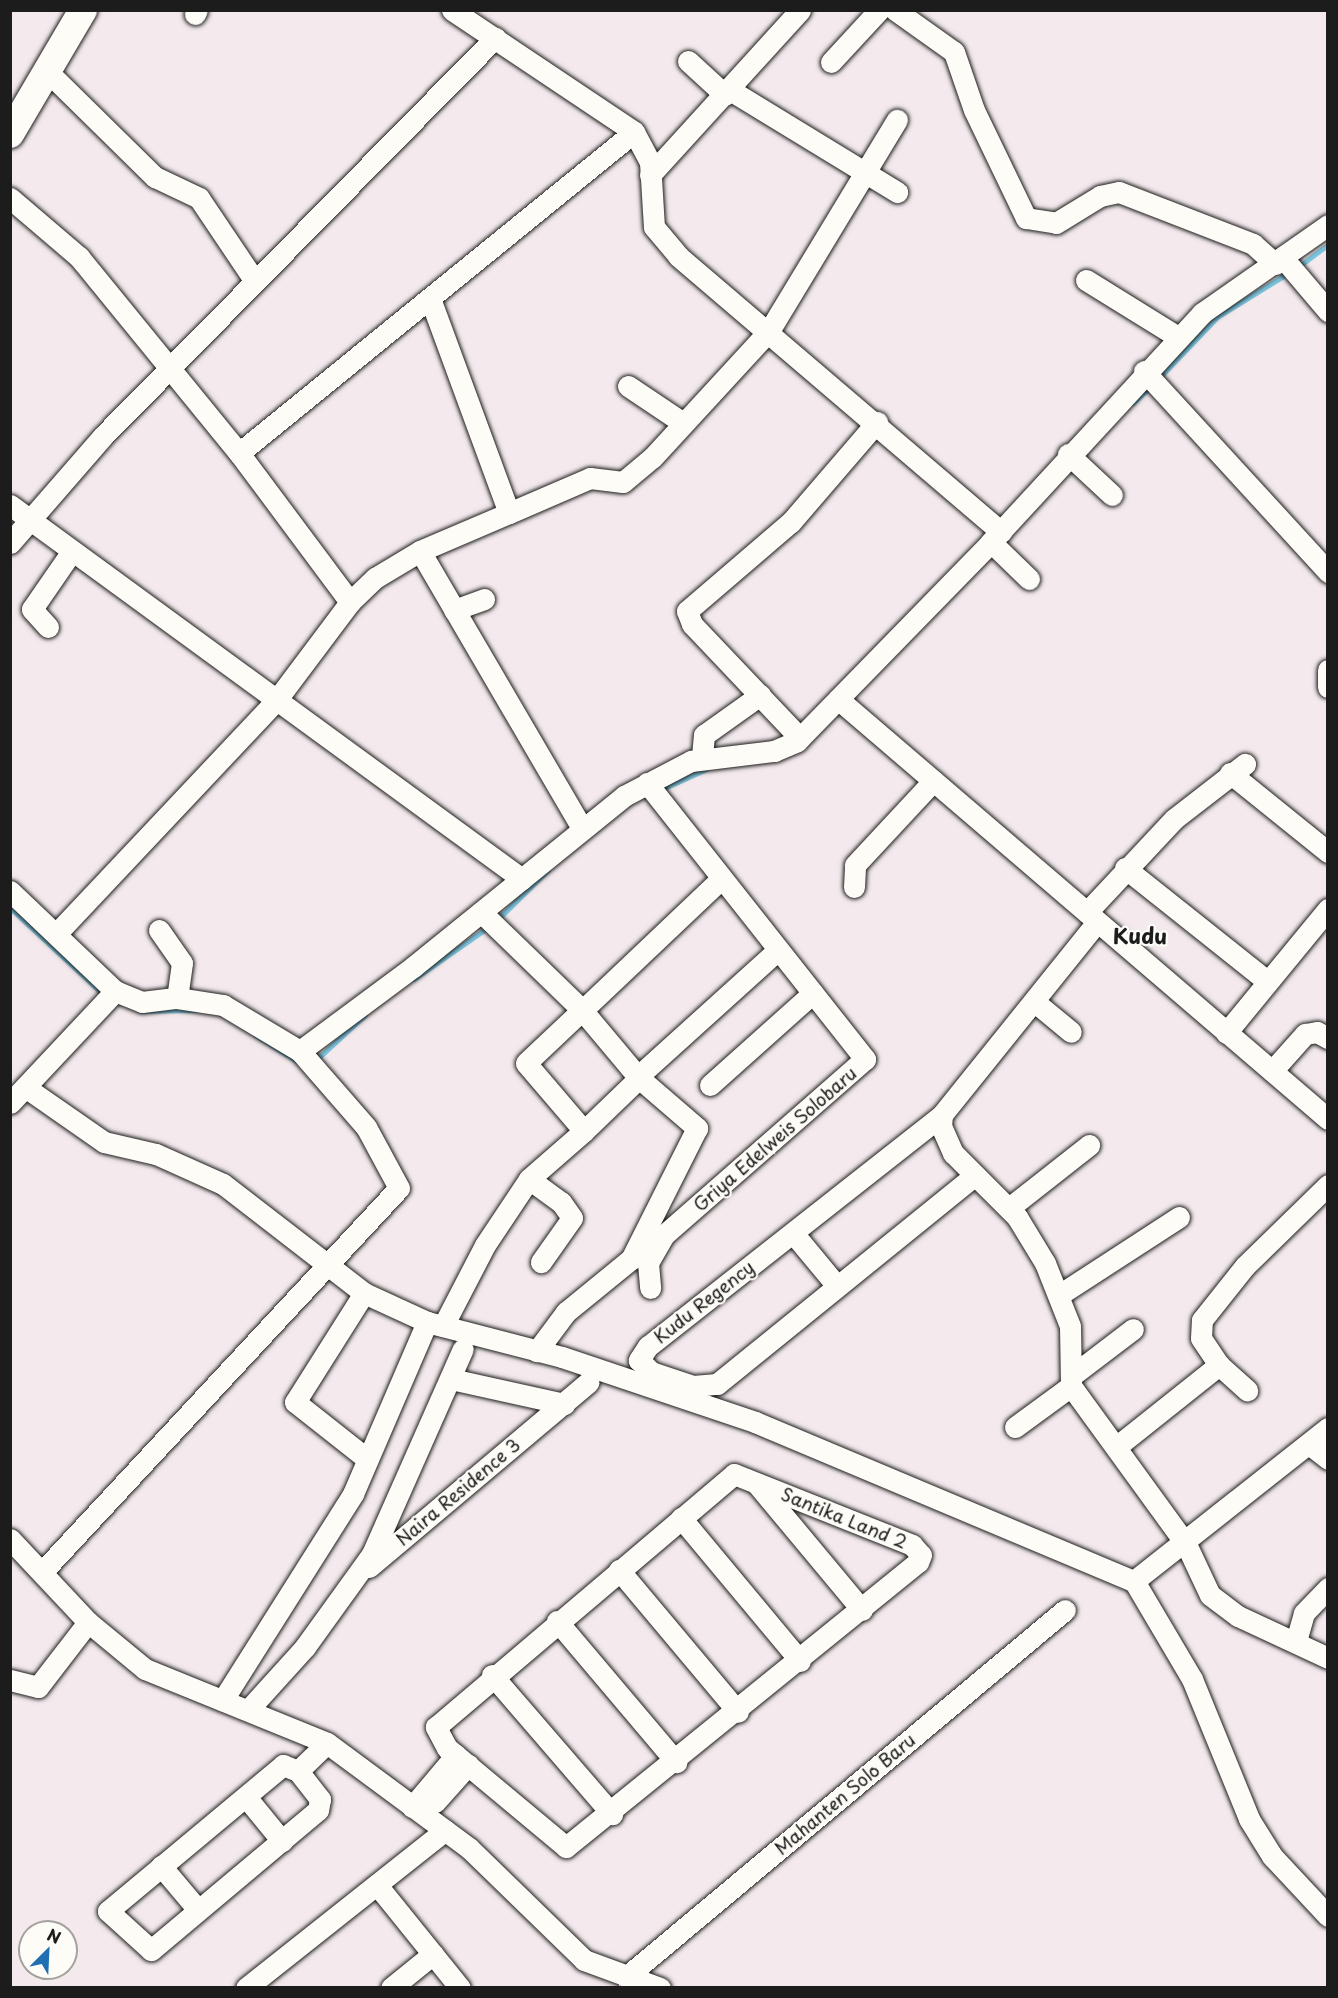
<!DOCTYPE html>
<style>
body{margin:0}
#map{position:relative;width:1338px;height:1998px;overflow:hidden;background:#f4eaed;font-family:"Playpen Sans",sans-serif}
div>[style]{position:absolute}
.stream>*{height:5px;margin:-2.5px;padding:0 2.5px;transform-origin:2.5px;border-radius:2.5px;background:#7dc5de}
.roads{filter:drop-shadow(0 0 2px #1c1c1c) drop-shadow(0 0 2px #1c1c1c)}
.minor>*{height:21px;margin:-10.5px;padding:0 10.5px;transform-origin:10.5px;border-radius:10.5px;background:#fdfcf7}
.secondary>*{height:28px;margin:-14px;padding:0 14px;transform-origin:14px;border-radius:14px;background:#fdfcf7}
span{translate:-50% -50%;white-space:nowrap;text-align:center;line-height:1.15;-webkit-text-stroke:4.5px #fdfcf7;paint-order:stroke}
.street-label{font-size:18px;color:#1c1c1c}
.quarter-label{font-size:21px;color:#1c1c1c;font-weight:700}
.frame{position:absolute;inset:0;border:12px solid #1c1c1c;pointer-events:none}
.north{position:absolute;left:18px;top:1920px;width:60px;height:60px;box-sizing:border-box;background:#fdfcf7;border:2px solid #a3a29f;border-radius:50%;rotate:24deg;font-size:16px;font-weight:700;line-height:24px;text-align:center;color:#1c1c1c}
.north::after{content:'';display:block;margin:auto;width:21px;height:27px;background:#1f6fb2;clip-path:polygon(50% 0,100% 100%,50% 72%,0 100%)}
</style>
<div id="map">
<div class="stream">
<i style="left:1298px;top:267px;width:38px;rotate:-37deg"></i>
<i style="left:1159px;top:378px;width:84px;rotate:-46.4deg"></i>
<i style="left:1217px;top:317px;width:86px;rotate:-31.7deg"></i>
<i style="left:1133px;top:403px;width:26px;rotate:-43deg"></i>
<i style="left:660px;top:790px;width:51px;rotate:-24.5deg"></i>
<i style="left:10px;top:908px;width:128px;rotate:42.8deg"></i>
<i style="left:497px;top:920px;width:71px;rotate:-44.4deg"></i>
<i style="left:414px;top:979px;width:93px;rotate:-34.9deg"></i>
<i style="left:140px;top:1011px;width:56px;rotate:-1deg"></i>
<i style="left:255px;top:1035px;width:53px;rotate:31.9deg"></i>
<i style="left:315px;top:1061px;width:68px;rotate:-42.6deg"></i>
</div>
<div class="roads">
<div class="minor">
<i style="left:452px;top:10px;width:219px;rotate:33.8deg"></i>
<i style="left:634px;top:132px;width:34px;rotate:62deg"></i>
<i style="left:650px;top:162px;width:65px;rotate:86.5deg"></i>
<i style="left:654px;top:227px;width:38px;rotate:50deg"></i>
<i style="left:678px;top:256px;width:425px;rotate:40.5deg"></i>
<i style="left:895px;top:10px;width:72px;rotate:35.4deg"></i>
<i style="left:954px;top:52px;width:61px;rotate:71deg"></i>
<i style="left:974px;top:110px;width:120px;rotate:64.3deg"></i>
<i style="left:1026px;top:218px;width:30px;rotate:9deg"></i>
<i style="left:1056px;top:223px;width:52px;rotate:-31.5deg"></i>
<i style="left:1100px;top:196px;width:19px;rotate:-12deg"></i>
<i style="left:1119px;top:192px;width:144px;rotate:21.2deg"></i>
<i style="left:1253px;top:244px;width:30px;rotate:42deg"></i>
<i style="left:195px;top:14px;width:4px;rotate:-63deg"></i>
<i style="left:688px;top:61px;width:50px;rotate:42.6deg"></i>
<i style="left:831px;top:62px;width:71px;rotate:-47.3deg"></i>
<i style="left:48px;top:72px;width:150px;rotate:44.5deg"></i>
<i style="left:155px;top:177px;width:49px;rotate:25.5deg"></i>
<i style="left:199px;top:198px;width:99px;rotate:56.1deg"></i>
<i style="left:730px;top:90px;width:196px;rotate:31.4deg"></i>
<i style="left:650px;top:175px;width:223px;rotate:-47.7deg"></i>
<i style="left:10px;top:198px;width:91px;rotate:40.5deg"></i>
<i style="left:79px;top:257px;width:253px;rotate:50.8deg"></i>
<i style="left:239px;top:453px;width:186px;rotate:53.3deg"></i>
<i style="left:1283px;top:258px;width:70px;rotate:49.7deg"></i>
<i style="left:1086px;top:280px;width:108px;rotate:31.8deg"></i>
<i style="left:1144px;top:371px;width:273px;rotate:47.5deg"></i>
<i style="left:628px;top:386px;width:66px;rotate:33.9deg"></i>
<i style="left:239px;top:453px;width:509px;rotate:-39.1deg"></i>
<i style="left:1068px;top:454px;width:60px;rotate:43deg"></i>
<i style="left:10px;top:505px;width:634px;rotate:36.15deg"></i>
<i style="left:509px;top:513px;width:88px;rotate:-23.4deg"></i>
<i style="left:590px;top:478px;width:33px;rotate:7deg"></i>
<i style="left:623px;top:482px;width:39px;rotate:-40deg"></i>
<i style="left:653px;top:457px;width:171px;rotate:-47.4deg"></i>
<i style="left:769px;top:331px;width:247px;rotate:-58.8deg"></i>
<i style="left:991px;top:542px;width:53px;rotate:44.2deg"></i>
<i style="left:10px;top:543px;width:142px;rotate:-49deg"></i>
<i style="left:103px;top:436px;width:559px;rotate:-45.44deg"></i>
<i style="left:420px;top:551px;width:320px;rotate:59.7deg"></i>
<i style="left:454px;top:610px;width:32px;rotate:-20deg"></i>
<i style="left:48px;top:627px;width:24px;rotate:-132deg"></i>
<i style="left:32px;top:609px;width:70px;rotate:-55.4deg"></i>
<i style="left:1328px;top:670px;width:17px;rotate:90deg"></i>
<i style="left:838px;top:699px;width:645px;rotate:40.6deg"></i>
<i style="left:800px;top:738px;width:157px;rotate:-133.5deg"></i>
<i style="left:692px;top:624px;width:14px;rotate:-111deg"></i>
<i style="left:687px;top:611px;width:137px;rotate:-40.6deg"></i>
<i style="left:791px;top:522px;width:132px;rotate:-49.3deg"></i>
<i style="left:702px;top:757px;width:22px;rotate:-85deg"></i>
<i style="left:704px;top:735px;width:69px;rotate:-35.5deg"></i>
<i style="left:1230px;top:773px;width:126px;rotate:38.9deg"></i>
<i style="left:647px;top:783px;width:352px;rotate:51.7deg"></i>
<i style="left:865px;top:1059px;width:267px;rotate:138.8deg"></i>
<i style="left:664px;top:1235px;width:32px;rotate:120deg"></i>
<i style="left:648px;top:1263px;width:25px;rotate:85deg"></i>
<i style="left:1125px;top:868px;width:181px;rotate:38.5deg"></i>
<i style="left:854px;top:887px;width:22px;rotate:-87deg"></i>
<i style="left:855px;top:865px;width:115px;rotate:-47.1deg"></i>
<i style="left:10px;top:891px;width:145px;rotate:43.6deg"></i>
<i style="left:115px;top:991px;width:29px;rotate:22deg"></i>
<i style="left:142px;top:1002px;width:35px;rotate:-7deg"></i>
<i style="left:177px;top:998px;width:47px;rotate:8.7deg"></i>
<i style="left:223px;top:1005px;width:90px;rotate:30.9deg"></i>
<i style="left:300px;top:1051px;width:141px;rotate:-36.6deg"></i>
<i style="left:413px;top:967px;width:272px;rotate:-39deg"></i>
<i style="left:624px;top:796px;width:76px;rotate:-27.6deg"></i>
<i style="left:691px;top:761px;width:84px;rotate:-6.9deg"></i>
<i style="left:774px;top:751px;width:25px;rotate:-23deg"></i>
<i style="left:797px;top:741px;width:278px;rotate:-45.7deg"></i>
<i style="left:991px;top:542px;width:311px;rotate:-47.3deg"></i>
<i style="left:1202px;top:313px;width:154px;rotate:-34.9deg"></i>
<i style="left:481px;top:912px;width:141px;rotate:44.1deg"></i>
<i style="left:582px;top:1010px;width:89px;rotate:50deg"></i>
<i style="left:639px;top:1078px;width:77px;rotate:40.8deg"></i>
<i style="left:697px;top:1128px;width:147px;rotate:116.7deg"></i>
<i style="left:631px;top:1259px;width:84px;rotate:140.8deg"></i>
<i style="left:566px;top:1312px;width:49px;rotate:126.6deg"></i>
<i style="left:1087px;top:912px;width:127px;rotate:-46.9deg"></i>
<i style="left:1174px;top:819px;width:90px;rotate:-37.8deg"></i>
<i style="left:1097px;top:922px;width:248px;rotate:128.8deg"></i>
<i style="left:942px;top:1115px;width:11px;rotate:95deg"></i>
<i style="left:941px;top:1126px;width:30px;rotate:66deg"></i>
<i style="left:953px;top:1153px;width:91px;rotate:45deg"></i>
<i style="left:1017px;top:1217px;width:54px;rotate:58.7deg"></i>
<i style="left:1045px;top:1263px;width:68px;rotate:68.4deg"></i>
<i style="left:1070px;top:1326px;width:60px;rotate:89deg"></i>
<i style="left:1071px;top:1386px;width:195px;rotate:54deg"></i>
<i style="left:1186px;top:1544px;width:56px;rotate:64.8deg"></i>
<i style="left:1210px;top:1595px;width:35px;rotate:37deg"></i>
<i style="left:1238px;top:1616px;width:99px;rotate:25deg"></i>
<i style="left:159px;top:930px;width:40px;rotate:55.1deg"></i>
<i style="left:182px;top:963px;width:35px;rotate:98deg"></i>
<i style="left:56px;top:934px;width:319px;rotate:-46.7deg"></i>
<i style="left:275px;top:702px;width:125px;rotate:-53.1deg"></i>
<i style="left:350px;top:602px;width:35px;rotate:-44deg"></i>
<i style="left:375px;top:578px;width:52px;rotate:-31deg"></i>
<i style="left:420px;top:551px;width:97px;rotate:-23.1deg"></i>
<i style="left:509px;top:513px;width:229px;rotate:-110.2deg"></i>
<i style="left:1036px;top:1003px;width:45px;rotate:39.6deg"></i>
<i style="left:588px;top:1005px;width:183px;rotate:-43.5deg"></i>
<i style="left:1226px;top:1033px;width:161px;rotate:-50.6deg"></i>
<i style="left:645px;top:1070px;width:179px;rotate:-42.1deg"></i>
<i style="left:1272px;top:1071px;width:50px;rotate:-48.3deg"></i>
<i style="left:1305px;top:1034px;width:12px;rotate:-9deg"></i>
<i style="left:1317px;top:1032px;width:13px;rotate:29deg"></i>
<i style="left:710px;top:1085px;width:138px;rotate:-41.8deg"></i>
<i style="left:25px;top:1087px;width:96px;rotate:34.8deg"></i>
<i style="left:104px;top:1142px;width:53px;rotate:13deg"></i>
<i style="left:156px;top:1154px;width:73px;rotate:24.1deg"></i>
<i style="left:223px;top:1184px;width:178px;rotate:37.7deg"></i>
<i style="left:364px;top:1293px;width:69px;rotate:24.7deg"></i>
<i style="left:427px;top:1322px;width:187px;rotate:113.3deg"></i>
<i style="left:353px;top:1494px;width:244px;rotate:122.3deg"></i>
<i style="left:10px;top:1103px;width:154px;rotate:-46.8deg"></i>
<i style="left:942px;top:1115px;width:374px;rotate:141.8deg"></i>
<i style="left:648px;top:1346px;width:17px;rotate:123deg"></i>
<i style="left:639px;top:1360px;width:17px;rotate:45deg"></i>
<i style="left:651px;top:1372px;width:44px;rotate:18.4deg"></i>
<i style="left:693px;top:1386px;width:24px;rotate:-5deg"></i>
<i style="left:717px;top:1384px;width:332px;rotate:-39deg"></i>
<i style="left:584px;top:1131px;width:76px;rotate:-43.9deg"></i>
<i style="left:529px;top:1179px;width:39px;rotate:36deg"></i>
<i style="left:561px;top:1202px;width:19px;rotate:55deg"></i>
<i style="left:572px;top:1218px;width:54px;rotate:125.2deg"></i>
<i style="left:1009px;top:1208px;width:102px;rotate:-38.2deg"></i>
<i style="left:793px;top:1233px;width:69px;rotate:50.3deg"></i>
<i style="left:364px;top:1293px;width:129px;rotate:122.3deg"></i>
<i style="left:295px;top:1402px;width:90px;rotate:38.3deg"></i>
<i style="left:1059px;top:1295px;width:143px;rotate:-33deg"></i>
<i style="left:427px;top:1322px;width:139px;rotate:14.5deg"></i>
<i style="left:562px;top:1357px;width:204px;rotate:18.6deg"></i>
<i style="left:755px;top:1422px;width:411px;rotate:22.8deg"></i>
<i style="left:1134px;top:1581px;width:247px;rotate:-38.3deg"></i>
<i style="left:443px;top:1326px;width:91px;rotate:-62.6deg"></i>
<i style="left:485px;top:1245px;width:79px;rotate:-56.3deg"></i>
<i style="left:529px;top:1179px;width:73px;rotate:-41.1deg"></i>
<i style="left:584px;top:1131px;width:89px;rotate:-130.5deg"></i>
<i style="left:526px;top:1063px;width:77px;rotate:-43.4deg"></i>
<i style="left:1219px;top:1365px;width:38px;rotate:42deg"></i>
<i style="left:1074px;top:1374px;width:74px;rotate:-37.3deg"></i>
<i style="left:451px;top:1379px;width:116px;rotate:12.5deg"></i>
<i style="left:1015px;top:1427px;width:69px;rotate:-36.2deg"></i>
<i style="left:1309px;top:1444px;width:24px;rotate:38deg"></i>
<i style="left:1116px;top:1447px;width:132px;rotate:-38.5deg"></i>
<i style="left:1219px;top:1365px;width:32px;rotate:-124deg"></i>
<i style="left:1201px;top:1338px;width:18px;rotate:-87deg"></i>
<i style="left:1202px;top:1320px;width:69px;rotate:-51.5deg"></i>
<i style="left:1245px;top:1266px;width:116px;rotate:-44.3deg"></i>
<i style="left:734px;top:1474px;width:192px;rotate:21.7deg"></i>
<i style="left:912px;top:1545px;width:13px;rotate:48deg"></i>
<i style="left:921px;top:1555px;width:8px;rotate:113deg"></i>
<i style="left:918px;top:1562px;width:453px;rotate:141deg"></i>
<i style="left:566px;top:1847px;width:155px;rotate:-140.2deg"></i>
<i style="left:447px;top:1748px;width:24px;rotate:-118deg"></i>
<i style="left:436px;top:1727px;width:391px;rotate:-40.3deg"></i>
<i style="left:757px;top:1484px;width:164px;rotate:50.2deg"></i>
<i style="left:681px;top:1518px;width:186px;rotate:50.2deg"></i>
<i style="left:10px;top:1539px;width:114px;rotate:46.8deg"></i>
<i style="left:88px;top:1622px;width:74px;rotate:39.5deg"></i>
<i style="left:145px;top:1669px;width:196px;rotate:22.1deg"></i>
<i style="left:327px;top:1743px;width:177px;rotate:36.5deg"></i>
<i style="left:469px;top:1848px;width:161px;rotate:44.2deg"></i>
<i style="left:584px;top:1960px;width:81px;rotate:20.2deg"></i>
<i style="left:369px;top:1567px;width:287px;rotate:-40.1deg"></i>
<i style="left:619px;top:1570px;width:185px;rotate:50deg"></i>
<i style="left:42px;top:1572px;width:524px;rotate:-47.09deg"></i>
<i style="left:399px;top:1188px;width:69px;rotate:-118.4deg"></i>
<i style="left:366px;top:1127px;width:101px;rotate:-131deg"></i>
<i style="left:1134px;top:1581px;width:114px;rotate:59.4deg"></i>
<i style="left:1192px;top:1679px;width:151px;rotate:67.8deg"></i>
<i style="left:1249px;top:1819px;width:44px;rotate:58.1deg"></i>
<i style="left:1272px;top:1856px;width:82px;rotate:47deg"></i>
<i style="left:557px;top:1621px;width:185px;rotate:49.8deg"></i>
<i style="left:1296px;top:1641px;width:29px;rotate:-74deg"></i>
<i style="left:1304px;top:1613px;width:35px;rotate:-46deg"></i>
<i style="left:492px;top:1675px;width:184px;rotate:49.2deg"></i>
<i style="left:10px;top:1680px;width:29px;rotate:14deg"></i>
<i style="left:38px;top:1687px;width:82px;rotate:-52.4deg"></i>
<i style="left:249px;top:1709px;width:84px;rotate:-47.9deg"></i>
<i style="left:305px;top:1647px;width:115px;rotate:-54.2deg"></i>
<i style="left:372px;top:1554px;width:224px;rotate:-66.1deg"></i>
<i style="left:298px;top:1771px;width:36px;rotate:52deg"></i>
<i style="left:320px;top:1799px;width:11px;rotate:100deg"></i>
<i style="left:318px;top:1810px;width:218px;rotate:140deg"></i>
<i style="left:151px;top:1950px;width:58px;rotate:-137.8deg"></i>
<i style="left:108px;top:1911px;width:228px;rotate:-39.8deg"></i>
<i style="left:283px;top:1765px;width:16px;rotate:22deg"></i>
<i style="left:298px;top:1771px;width:40px;rotate:-44deg"></i>
<i style="left:246px;top:1797px;width:57px;rotate:50.7deg"></i>
<i style="left:435px;top:1802px;width:50px;rotate:-48.3deg"></i>
<i style="left:412px;top:1807px;width:68px;rotate:-49.8deg"></i>
<i style="left:161px;top:1866px;width:57px;rotate:49.9deg"></i>
<i style="left:377px;top:1885px;width:132px;rotate:51.1deg"></i>
<i style="left:626px;top:1977px;width:572px;rotate:-39.9deg"></i>
<i style="left:246px;top:1988px;width:254px;rotate:-38.4deg"></i>
<i style="left:391px;top:1988px;width:54px;rotate:-39deg"></i>
</div>
<div class="secondary">
<i style="left:10px;top:134px;width:144px;rotate:-59.5deg"></i>
</div>
</div>
<div class="street-label">
<span style="left:775px;top:1139px;rotate:-41deg">Griya Edelweis Solobaru</span>
<span style="left:704px;top:1302px;rotate:-38deg">Kudu Regency</span>
<span style="left:458px;top:1492px;rotate:-40deg">Naira Residence 3</span>
<span style="left:844px;top:1518px;rotate:22deg">Santika Land 2</span>
<span style="left:845px;top:1794px;rotate:-40deg">Mahanten Solo Baru</span>
</div>
<div class="quarter-label">
<span style="left:1140px;top:935px">Kudu</span>
</div>
<div class="frame"></div>
<div class="north">N</div>
</div>
